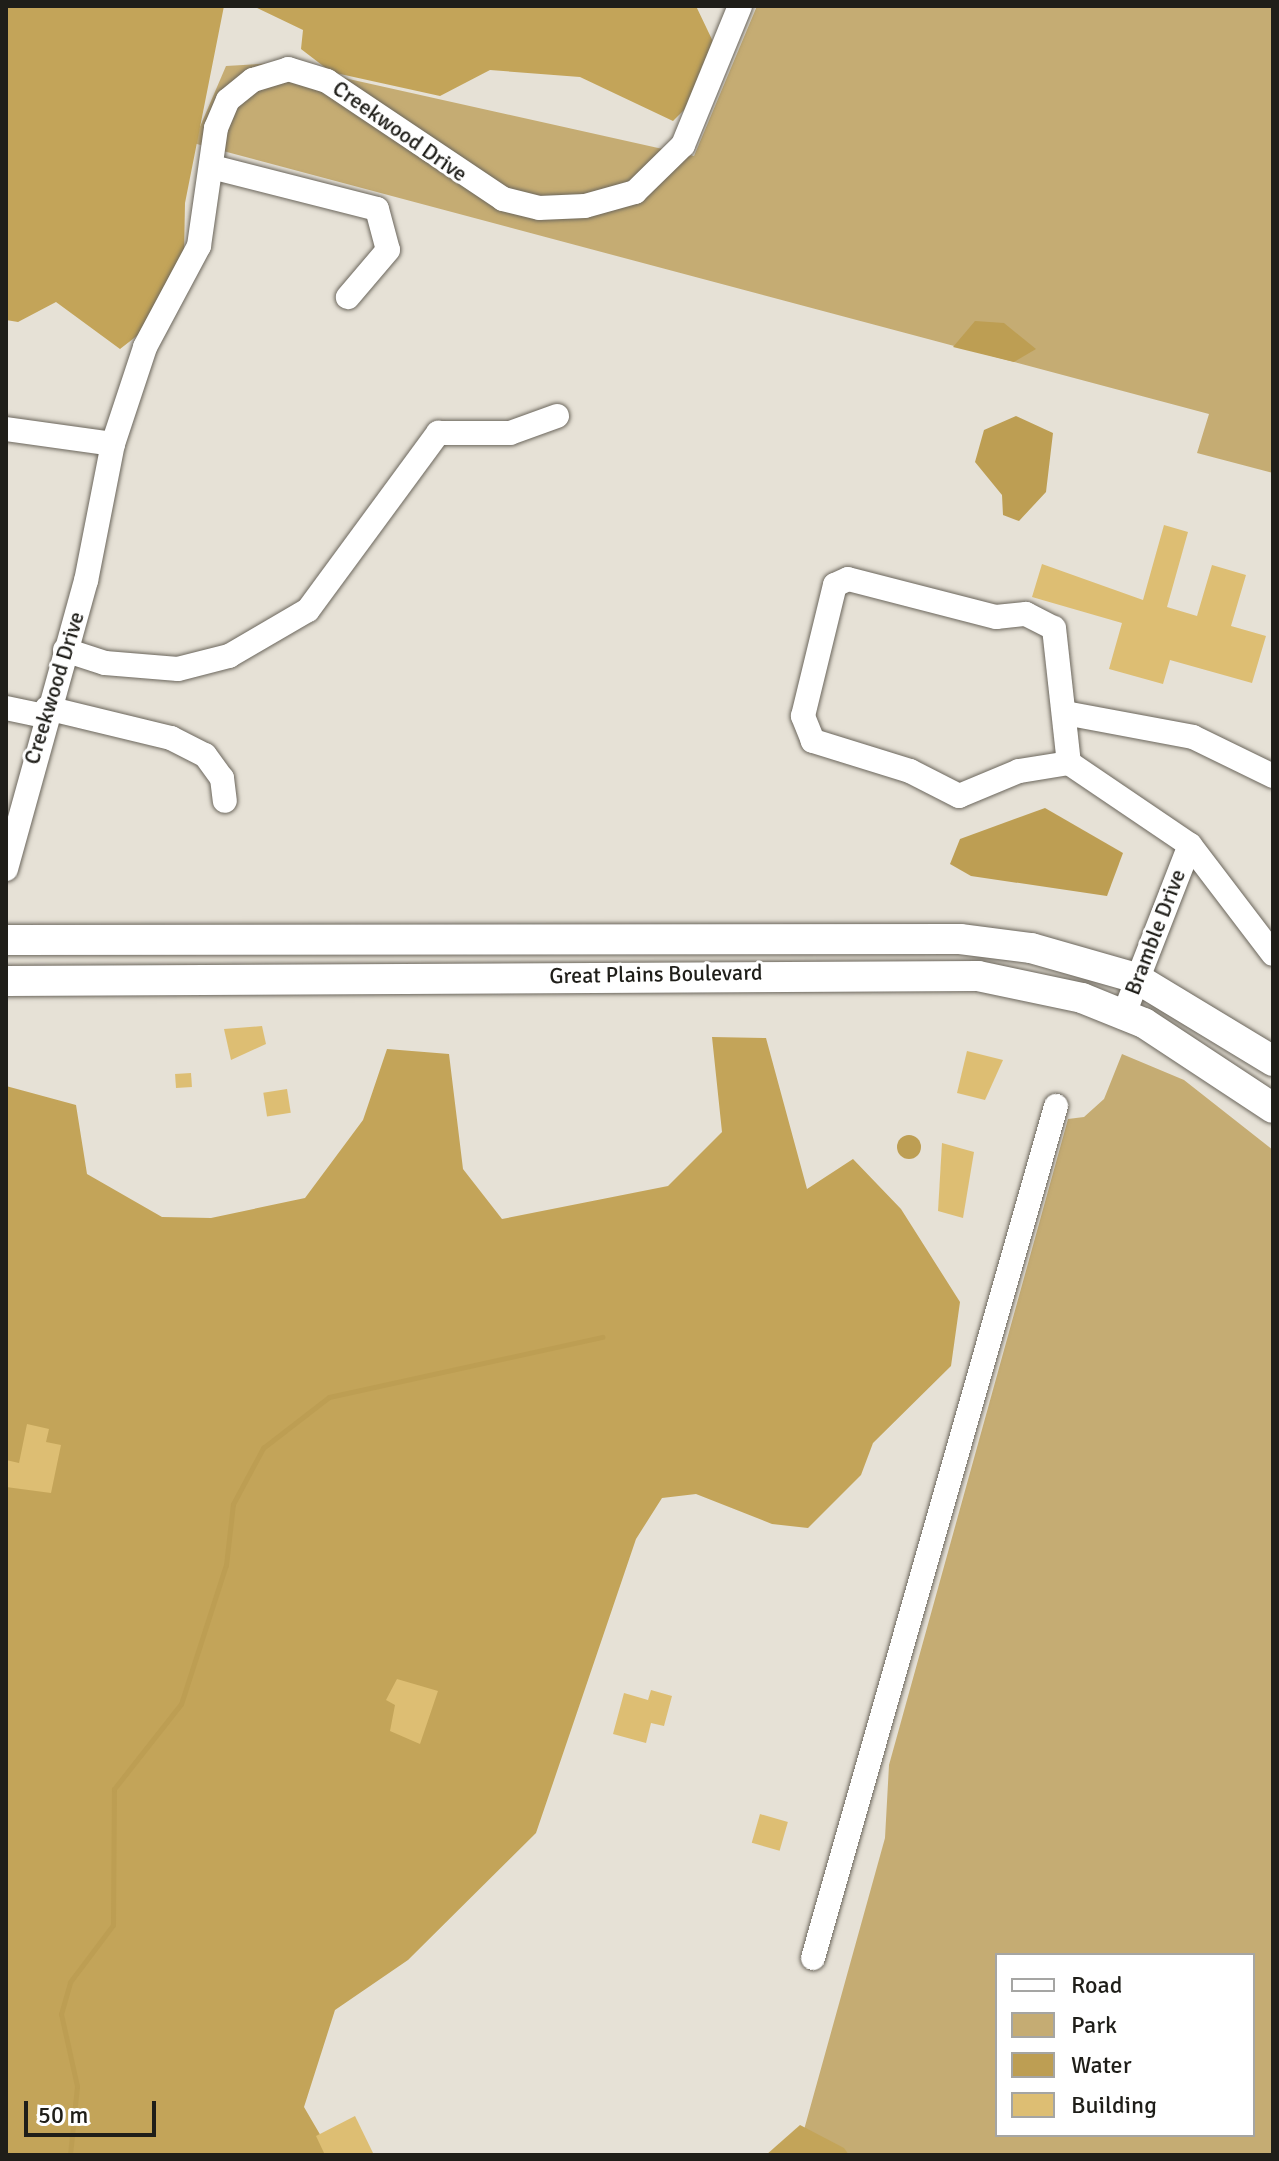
<!DOCTYPE html>
<style>
body{margin:0}
#map{position:relative;width:1279px;height:2161px;overflow:hidden;background:#e6e1d6;font-family:Signika,sans-serif}
div>[style]{position:absolute}
.green>*{inset:0;background:#c5ac73}
.forest>*{inset:0;background:#c3a459}
.water>*{inset:0;background:#bd9e53}
.round{border-radius:50%}
.stream>*{height:5px;margin:-2.5px;padding:0 2.5px;transform-origin:2.5px;border-radius:2.5px;background:#bd9e53}
.building>*{inset:0;background:#ddbe73;transform-origin:0 0}
.roads{filter:drop-shadow(0 0 2px #6b665c) drop-shadow(0 0 2px #6b665c)}
.minor>*{height:24px;margin:-12px;padding:0 12px;transform-origin:12px;border-radius:12px;background:#fff}
.major>*{height:30px;margin:-15px;padding:0 15px;transform-origin:15px;border-radius:15px;background:#fff}
span{translate:-50% -50%;white-space:nowrap;text-align:center;line-height:1.15;-webkit-text-stroke:6px #fff;paint-order:stroke}
.street-label{font-size:22px;color:#1f1e19}
.frame{position:absolute;inset:0;border:8px solid #1f1e19;pointer-events:none}
.legend{position:absolute;left:995px;top:1953px;width:260px;height:184px;box-sizing:border-box;background:#fff;border:2px solid #a5a5a3;margin:0;padding:10px 14px;list-style:none;font-size:24px;color:#1f1e19}
.legend li{display:flex;align-items:center;gap:16px;height:40px}
.legend b{width:40px;border:2px solid #a5a5a3}
.scale{position:absolute;left:24px;top:2101px;width:132px;height:36px;box-sizing:border-box;border:4px solid #1f1e19;border-top:0;padding-left:10px;font-size:24px;line-height:28px;white-space:nowrap;color:#1f1e19;-webkit-text-stroke:6px #fff;paint-order:stroke}
</style>
<div id="map">
<div class="green">
<i style="clip-path:polygon(757px 6px,1273px 6px,1273px 473px,1197px 453px,1209px 414px,193px 143px,226px 66px,277px 63px,694px 156px)"></i>
<i style="clip-path:polygon(evenodd,1122px 1054px,1184px 1080px,1273px 1150px,1273px 2155px,797px 2155px,885px 1838px,889px 1765px,1068px 1119px,1084px 1117px,1104px 1099px,1122px 1054px,997px 1955px,1253px 1955px,1253px 2135px,997px 2135px,997px 1955px)"></i>
</div>
<div class="forest">
<i style="clip-path:polygon(6px 6px,224px 6px,185px 203px,184px 255px,165px 314px,120px 349px,56px 302px,18px 322px,6px 320px)"></i>
<i style="clip-path:polygon(253px 6px,696px 6px,718px 52px,698px 96px,673px 121px,580px 77px,490px 70px,440px 96px,331px 72px,301px 49px,303px 30px)"></i>
<i style="clip-path:polygon(712px 1037px,766px 1038px,807px 1189px,853px 1159px,901px 1209px,960px 1302px,951px 1366px,873px 1443px,861px 1475px,808px 1528px,772px 1524px,696px 1494px,662px 1498px,636px 1539px,536px 1833px,408px 1960px,335px 2010px,304px 2107px,332px 2155px,6px 2155px,6px 1086px,76px 1105px,87px 1174px,162px 1217px,211px 1218px,305px 1198px,363px 1120px,387px 1049px,449px 1054px,463px 1169px,502px 1219px,668px 1186px,722px 1132px)"></i>
<i style="clip-path:polygon(800px 2125px,844px 2148px,849px 2155px,766px 2155px)"></i>
</div>
<div class="water">
<i style="clip-path:polygon(975px 321px,1004px 323px,1036px 349px,1014px 362px,953px 347px)"></i>
<i style="clip-path:polygon(1016px 416px,1053px 433px,1046px 492px,1019px 521px,1003px 515px,1002px 495px,975px 462px,984px 430px)"></i>
<i style="clip-path:polygon(1045px 808px,1123px 853px,1107px 896px,971px 876px,950px 864px,960px 839px)"></i>
<i class="round" style="left:897px;top:1135px;width:24px;height:24px"></i>
</div>
<div class="stream">
<i style="left:70px;top:2155px;width:69px;rotate:-84.2deg"></i>
<i style="left:77px;top:2086px;width:74px;rotate:-102.5deg"></i>
<i style="left:61px;top:2014px;width:33px;rotate:-74deg"></i>
<i style="left:70px;top:1982px;width:71px;rotate:-53deg"></i>
<i style="left:113px;top:1925px;width:136px;rotate:-89.6deg"></i>
<i style="left:114px;top:1789px;width:108px;rotate:-51.8deg"></i>
<i style="left:181px;top:1704px;width:146px;rotate:-72.1deg"></i>
<i style="left:226px;top:1565px;width:61px;rotate:-83.5deg"></i>
<i style="left:233px;top:1504px;width:64px;rotate:-61.8deg"></i>
<i style="left:263px;top:1448px;width:83px;rotate:-37.7deg"></i>
<i style="left:329px;top:1397px;width:280px;rotate:-12.4deg"></i>
</div>
<div class="building">
<i style="clip-path:polygon(1164px 525px,1188px 532px,1167px 607px,1197px 616px,1212px 565px,1246px 575px,1231px 626px,1266px 636px,1252px 683px,1170px 660px,1163px 684px,1109px 669px,1122px 623px,1032px 597px,1042px 564px,1143px 600px)"></i>
<i style="clip-path:polygon(262px 1026px,266px 1044px,231px 1060px,224px 1029px)"></i>
<i style="clip-path:polygon(967px 1051px,1003px 1060px,985px 1100px,957px 1093px)"></i>
<i style="left:191px;top:1073px;width:14px;height:16px;rotate:86deg"></i>
<i style="left:287px;top:1089px;width:24px;height:24px;rotate:81deg"></i>
<i style="clip-path:polygon(942px 1143px,974px 1152px,963px 1218px,938px 1211px)"></i>
<i style="clip-path:polygon(27px 1424px,49px 1429px,46px 1442px,61px 1445px,51px 1493px,6px 1487px,6px 1460px,19px 1463px)"></i>
<i style="clip-path:polygon(397px 1679px,438px 1691px,420px 1744px,390px 1731px,395px 1705px,386px 1700px)"></i>
<i style="clip-path:polygon(651px 1690px,672px 1696px,664px 1726px,651px 1723px,646px 1743px,613px 1734px,624px 1693px,648px 1700px)"></i>
<i style="left:760px;top:1814px;width:29px;height:30px;rotate:16deg"></i>
<i style="clip-path:polygon(355px 2116px,374px 2155px,325px 2155px,316px 2136px)"></i>
</div>
<div class="roads">
<div class="minor">
<i style="left:212px;top:167px;width:170px;rotate:14.3deg"></i>
<i style="left:377px;top:209px;width:42px;rotate:75deg"></i>
<i style="left:388px;top:250px;width:62px;rotate:130.4deg"></i>
<i style="left:6px;top:429px;width:108px;rotate:8deg"></i>
<i style="left:65px;top:650px;width:42px;rotate:18deg"></i>
<i style="left:105px;top:663px;width:73px;rotate:4.7deg"></i>
<i style="left:178px;top:669px;width:53px;rotate:-14.3deg"></i>
<i style="left:229px;top:656px;width:91px;rotate:-30.2deg"></i>
<i style="left:308px;top:610px;width:220px;rotate:-53.7deg"></i>
<i style="left:438px;top:433px;width:72px"></i>
<i style="left:510px;top:433px;width:50px;rotate:-19.9deg"></i>
<i style="left:6px;top:708px;width:39px;rotate:12deg"></i>
<i style="left:47px;top:708px;width:128px;rotate:13.6deg"></i>
<i style="left:171px;top:738px;width:38px;rotate:27deg"></i>
<i style="left:205px;top:755px;width:29px;rotate:54deg"></i>
<i style="left:222px;top:778px;width:23px;rotate:83deg"></i>
<i style="left:1065px;top:713px;width:130px;rotate:10.6deg"></i>
<i style="left:1193px;top:737px;width:89px;rotate:26deg"></i>
<i style="left:1069px;top:763px;width:51px;rotate:170.9deg"></i>
<i style="left:1019px;top:771px;width:65px;rotate:157.4deg"></i>
<i style="left:959px;top:796px;width:55px;rotate:-153deg"></i>
<i style="left:910px;top:771px;width:102px;rotate:-162.8deg"></i>
<i style="left:813px;top:741px;width:27px;rotate:-112deg"></i>
<i style="left:803px;top:716px;width:135px;rotate:-76.3deg"></i>
<i style="left:835px;top:585px;width:14px;rotate:-25deg"></i>
<i style="left:848px;top:579px;width:153px;rotate:14.4deg"></i>
<i style="left:996px;top:617px;width:30px;rotate:-6deg"></i>
<i style="left:1026px;top:614px;width:31px;rotate:27deg"></i>
<i style="left:1054px;top:628px;width:136px;rotate:83.7deg"></i>
<i style="left:1069px;top:763px;width:146px;rotate:34.1deg"></i>
<i style="left:1190px;top:845px;width:137px;rotate:52.7deg"></i>
<i style="left:6px;top:869px;width:299px;rotate:-74.5deg"></i>
<i style="left:86px;top:581px;width:140px;rotate:-78.9deg"></i>
<i style="left:113px;top:444px;width:102px;rotate:-71.7deg"></i>
<i style="left:145px;top:347px;width:115px;rotate:-61.9deg"></i>
<i style="left:199px;top:246px;width:119px;rotate:-81.8deg"></i>
<i style="left:216px;top:128px;width:30px;rotate:-67deg"></i>
<i style="left:228px;top:100px;width:32px;rotate:-39deg"></i>
<i style="left:253px;top:80px;width:37px;rotate:-17deg"></i>
<i style="left:288px;top:69px;width:41px;rotate:17.1deg"></i>
<i style="left:327px;top:81px;width:212px;rotate:33.8deg"></i>
<i style="left:503px;top:199px;width:37px;rotate:14deg"></i>
<i style="left:539px;top:208px;width:46px;rotate:-2.5deg"></i>
<i style="left:585px;top:206px;width:52px;rotate:-15.6deg"></i>
<i style="left:635px;top:192px;width:67px;rotate:-44.4deg"></i>
<i style="left:683px;top:145px;width:150px;rotate:-67.7deg"></i>
<i style="left:1124px;top:1014px;width:181px;rotate:-68.7deg"></i>
<i style="left:813px;top:1958px;width:886px;rotate:-74.08deg"></i>
</div>
<div class="major">
<i style="left:6px;top:940px;width:954px;rotate:-0.06deg"></i>
<i style="left:960px;top:939px;width:72px;rotate:7.2deg"></i>
<i style="left:1031px;top:948px;width:109px;rotate:15.9deg"></i>
<i style="left:1136px;top:978px;width:160px;rotate:31.2deg"></i>
<i style="left:6px;top:981px;width:972px;rotate:-0.29deg"></i>
<i style="left:978px;top:976px;width:106px;rotate:11.9deg"></i>
<i style="left:1082px;top:998px;width:67px;rotate:22deg"></i>
<i style="left:1144px;top:1023px;width:154px;rotate:33.4deg"></i>
</div>
</div>
<div class="street-label">
<span style="left:400px;top:131px;rotate:35deg">Creekwood Drive</span>
<span style="left:54px;top:688px;rotate:-73deg">Creekwood Drive</span>
<span style="left:1155px;top:932px;rotate:-69deg">Bramble Drive</span>
<span style="left:656px;top:974px;rotate:-1deg">Great Plains Boulevard</span>
</div>
<div class="frame"></div>
<ul class="legend">
<li><b style="height:10px;background:#fff"></b>Road</li>
<li><b style="height:22px;background:#c5ac73"></b>Park</li>
<li><b style="height:22px;background:#bd9e53"></b>Water</li>
<li><b style="height:22px;background:#ddbe73"></b>Building</li>
</ul>
<div class="scale">50 m</div>
</div>
